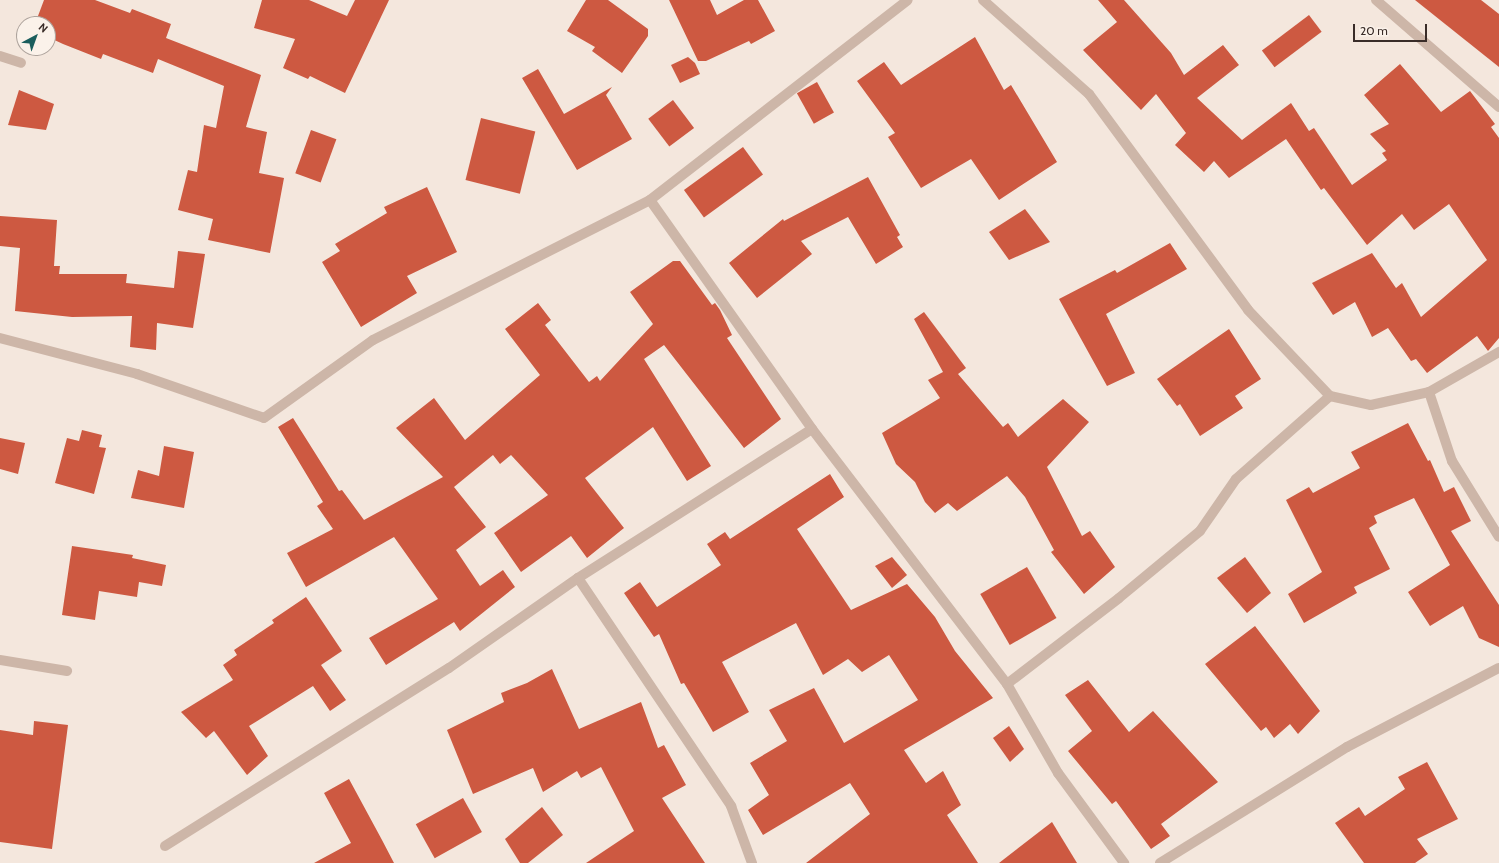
<!DOCTYPE html>
<style>
body{margin:0}
#map{position:relative;width:1499px;height:863px;overflow:hidden;background:#f4e7dd;font-family:Cabin,sans-serif}
div>[style]{position:absolute}
.building>*{inset:0;background:#cd5941;transform-origin:0 0}
.minor>*{height:10px;margin:-5px;padding:0 5px;transform-origin:5px;border-radius:5px;background:#cdb6a8}
span{translate:-50% -50%;white-space:nowrap;text-align:center;line-height:1.15;-webkit-text-stroke:3px #fbf2ea;paint-order:stroke}
.north{position:absolute;left:16px;top:16px;width:40px;height:40px;box-sizing:border-box;background:#fbf2ea;border:1px solid #ada39c;border-radius:50%;rotate:41deg;font-size:11px;font-weight:700;line-height:16px;text-align:center;color:#392c28}
.north::after{content:'';display:block;margin:auto;width:14px;height:18px;background:#1b5e5d;clip-path:polygon(50% 0,100% 100%,50% 72%,0 100%)}
.scale{position:absolute;left:1353px;top:24px;width:74px;height:18px;box-sizing:border-box;border:2px solid #392c28;border-top:0;padding-left:5px;font-size:12px;line-height:14px;white-space:nowrap;color:#392c28;-webkit-text-stroke:3px #fbf2ea;paint-order:stroke}
</style>
<div id="map">
<div class="building">
<i style="clip-path:polygon(44px 0,95px 0,130px 13px,132px 9px,171px 24px,166px 38px,261px 75px,246px 127px,267px 132px,259px 173px,284px 178px,270px 253px,208px 240px,213px 219px,178px 210px,188px 170px,197px 172px,204px 125px,216px 128px,224px 86px,158px 59px,153px 73px,103px 54px,101px 59px,63px 44px,48px 37px,48px 24px,35px 24px)"></i>
<i style="clip-path:polygon(262px 0,309px 0,347px 16px,355px 0,389px 0,345px 93px,310px 76px,308px 79px,283px 68px,295px 39px,254px 28px)"></i>
<i style="clip-path:polygon(586px 0,608px 0,648px 29px,648px 36px,622px 73px,592px 51px,595px 47px,567px 31px)"></i>
<i style="clip-path:polygon(669px 0,710px 0,717px 15px,744px 0,758px 0,775px 31px,751px 44px,749px 41px,706px 61px,698px 61px)"></i>
<i style="clip-path:polygon(1098px 0,1124px 0,1171px 53px,1184px 75px,1223px 45px,1239px 65px,1197px 98px,1242px 140px,1291px 103px,1309px 131px,1314px 128px,1352px 185px,1387px 160px,1382px 153px,1386px 151px,1370px 134px,1389px 124px,1364px 95px,1400px 64px,1441px 112px,1470px 91px,1495px 124px,1491px 127px,1499px 138px,1499px 338px,1488px 351px,1477px 336px,1427px 373px,1416px 359px,1411px 361px,1388px 328px,1372px 337px,1355px 302px,1333px 315px,1312px 283px,1372px 253px,1396px 288px,1402px 283px,1421px 317px,1487px 260px,1449px 204px,1414px 230px,1402px 214px,1367px 245px,1324px 188px,1321px 190px,1286px 139px,1229px 178px,1214px 161px,1204px 172px,1175px 145px,1186px 133px,1156px 94px,1141px 110px,1083px 50px,1117px 22px)"></i>
<i style="clip-path:polygon(1415px 0,1481px 0,1499px 14px,1499px 67px)"></i>
<i style="left:1309px;top:15px;width:21px;height:59px;rotate:53deg"></i>
<i style="clip-path:polygon(975px 37px,1004px 90px,1011px 85px,1057px 162px,999px 200px,971px 159px,921px 188px,888px 137px,895px 133px,857px 81px,884px 62px,901px 85px)"></i>
<i style="clip-path:polygon(688px 57px,695px 63px,700px 74px,680px 83px,671px 65px)"></i>
<i style="clip-path:polygon(538px 69px,564px 114px,612px 87px,606px 95px,632px 139px,577px 170px,522px 78px)"></i>
<i style="left:817px;top:82px;width:35px;height:23px;rotate:61deg"></i>
<i style="clip-path:polygon(19px 90px,54px 104px,46px 130px,8px 125px)"></i>
<i style="left:673px;top:100px;width:35px;height:31px;rotate:53deg"></i>
<i style="left:481px;top:118px;width:56px;height:64px;rotate:14deg"></i>
<i style="left:311px;top:130px;width:27px;height:46px;rotate:20deg"></i>
<i style="left:743px;top:147px;width:34px;height:73px;rotate:54deg"></i>
<i style="clip-path:polygon(868px 177px,900px 235px,897px 237px,903px 247px,876px 264px,848px 217px,801px 241px,812px 254px,757px 298px,729px 263px,783px 219px,784px 221px)"></i>
<i style="clip-path:polygon(427px 187px,457px 252px,407px 276px,417px 293px,361px 327px,322px 262px,340px 251px,335px 244px,387px 213px,384px 207px)"></i>
<i style="clip-path:polygon(1025px 209px,1050px 242px,1009px 260px,989px 232px)"></i>
<i style="clip-path:polygon(0 216px,57px 220px,54px 266px,60px 266px,59px 274px,127px 274px,126px 283px,174px 288px,178px 251px,205px 254px,193px 328px,157px 323px,156px 350px,130px 347px,132px 316px,72px 317px,15px 311px,20px 248px,0 246px)"></i>
<i style="clip-path:polygon(1170px 243px,1187px 269px,1106px 314px,1135px 373px,1107px 386px,1059px 299px,1115px 270px,1117px 273px)"></i>
<i style="clip-path:polygon(673px 261px,680px 261px,712px 305px,715px 303px,720px 310px,732px 335px,727px 338px,781px 419px,744px 448px,664px 345px,644px 359px,711px 466px,687px 481px,653px 427px,585px 478px,624px 528px,587px 558px,571px 536px,521px 572px,494px 533px,548px 495px,511px 455px,500px 464px,493px 455px,454px 487px,486px 527px,456px 550px,480px 586px,503px 570px,515px 587px,460px 631px,454px 622px,386px 665px,369px 638px,438px 599px,394px 537px,306px 587px,287px 553px,333px 529px,317px 506px,323px 502px,278px 427px,293px 418px,339px 491px,342px 490px,364px 520px,443px 477px,396px 428px,434px 398px,465px 440px,540px 375px,505px 329px,538px 303px,551px 320px,545px 325px,589px 382px,597px 376px,600px 381px,653px 324px,630px 292px)"></i>
<i style="clip-path:polygon(924px 312px,966px 368px,958px 374px,1003px 427px,1008px 423px,1018px 437px,1063px 399px,1089px 422px,1047px 467px,1082px 536px,1090px 531px,1115px 567px,1084px 594px,1051px 552px,1054px 550px,1025px 497px,1007px 476px,957px 511px,948px 503px,935px 513px,925px 502px,915px 482px,896px 464px,882px 433px,940px 398px,928px 380px,943px 372px,914px 319px)"></i>
<i style="clip-path:polygon(1229px 329px,1261px 379px,1235px 396px,1243px 408px,1200px 436px,1180px 404px,1177px 406px,1157px 379px)"></i>
<i style="clip-path:polygon(1408px 423px,1428px 461px,1430px 460px,1444px 492px,1454px 487px,1471px 521px,1451px 531px,1499px 605px,1499px 647px,1479px 638px,1463px 606px,1430px 626px,1408px 592px,1450px 565px,1414px 498px,1374px 516px,1377px 523px,1369px 528px,1390px 569px,1354px 587px,1357px 593px,1304px 623px,1288px 594px,1322px 572px,1286px 500px,1309px 487px,1313px 493px,1360px 468px,1351px 452px)"></i>
<i style="clip-path:polygon(82px 430px,102px 435px,99px 447px,106px 448px,94px 494px,55px 483px,67px 438px,79px 441px)"></i>
<i style="clip-path:polygon(0 438px,25px 443px,18px 474px,0 469px)"></i>
<i style="clip-path:polygon(164px 446px,194px 452px,184px 508px,131px 498px,138px 470px,159px 476px)"></i>
<i style="clip-path:polygon(830px 474px,844px 497px,797px 529px,851px 610px,907px 584px,935px 617px,955px 651px,993px 698px,904px 750px,926px 783px,943px 771px,961px 805px,947px 815px,978px 863px,806px 863px,870px 814px,850px 783px,763px 835px,748px 810px,769px 795px,750px 763px,787px 741px,769px 710px,814px 688px,844px 743px,918px 700px,889px 655px,862px 672px,848px 659px,823px 675px,796px 623px,722px 662px,749px 712px,713px 732px,684px 683px,681px 684px,659px 634px,654px 637px,624px 593px,640px 582px,657px 607px,721px 565px,707px 544px,725px 532px,730px 539px)"></i>
<i style="clip-path:polygon(72px 546px,133px 555px,132px 558px,166px 565px,162px 586px,139px 582px,137px 597px,99px 591px,95px 620px,62px 615px)"></i>
<i style="clip-path:polygon(892px 557px,907px 575px,892px 588px,875px 566px)"></i>
<i style="clip-path:polygon(1245px 557px,1271px 593px,1247px 613px,1217px 578px)"></i>
<i style="left:1027px;top:567px;width:59px;height:54px;rotate:60deg"></i>
<i style="clip-path:polygon(306px 597px,342px 651px,321px 665px,346px 700px,330px 711px,313px 686px,249px 726px,268px 756px,247px 775px,214px 731px,206px 738px,181px 712px,233px 680px,223px 665px,237px 655px,234px 650px,274px 623px,272px 620px)"></i>
<i style="clip-path:polygon(1255px 626px,1320px 711px,1298px 734px,1290px 724px,1274px 738px,1266px 727px,1261px 731px,1205px 664px)"></i>
<i style="clip-path:polygon(552px 669px,579px 729px,641px 702px,658px 748px,664px 745px,686px 785px,662px 798px,705px 863px,586px 863px,634px 831px,601px 767px,581px 778px,577px 771px,543px 792px,533px 768px,473px 794px,447px 730px,504px 702px,501px 693px,527px 683px)"></i>
<i style="clip-path:polygon(1088px 680px,1129px 732px,1153px 711px,1218px 782px,1161px 824px,1170px 836px,1151px 849px,1116px 801px,1112px 804px,1068px 751px,1092px 731px,1065px 695px)"></i>
<i style="clip-path:polygon(34px 721px,68px 725px,52px 849px,0 842px,0 730px,33px 735px)"></i>
<i style="clip-path:polygon(1009px 726px,1024px 749px,1010px 762px,993px 738px)"></i>
<i style="clip-path:polygon(1427px 762px,1458px 819px,1417px 839px,1428px 854px,1415px 863px,1364px 863px,1335px 823px,1359px 807px,1365px 816px,1405px 789px,1398px 777px)"></i>
<i style="clip-path:polygon(349px 779px,382px 840px,394px 863px,314px 863px,351px 843px,324px 793px)"></i>
<i style="left:463px;top:798px;width:39px;height:54px;rotate:61deg"></i>
<i style="clip-path:polygon(542px 807px,563px 835px,528px 863px,520px 863px,505px 839px)"></i>
<i style="clip-path:polygon(1052px 822px,1077px 863px,999px 863px)"></i>
</div>
<div class="minor">
<i style="left:983px;top:0;width:142px;rotate:41.6deg"></i>
<i style="left:1089px;top:94px;width:268px;rotate:53.6deg"></i>
<i style="left:1248px;top:310px;width:119px;rotate:46.4deg"></i>
<i style="left:1330px;top:396px;width:42px;rotate:12.4deg"></i>
<i style="left:1371px;top:405px;width:59px;rotate:-12.6deg"></i>
<i style="left:1429px;top:392px;width:81px;rotate:-29.7deg"></i>
<i style="left:1376px;top:0;width:163px;rotate:41deg"></i>
<i style="left:0;top:56px;width:22px;rotate:18deg"></i>
<i style="left:650px;top:200px;width:281px;rotate:54.7deg"></i>
<i style="left:812px;top:429px;width:321px;rotate:52.6deg"></i>
<i style="left:1007px;top:684px;width:103px;rotate:60.2deg"></i>
<i style="left:1058px;top:773px;width:112px;rotate:53.7deg"></i>
<i style="left:0;top:338px;width:142px;rotate:14.7deg"></i>
<i style="left:137px;top:374px;width:134px;rotate:19.1deg"></i>
<i style="left:264px;top:418px;width:134px;rotate:-35.6deg"></i>
<i style="left:373px;top:340px;width:310px;rotate:-26.8deg"></i>
<i style="left:650px;top:200px;width:326px;rotate:-37.8deg"></i>
<i style="left:1429px;top:392px;width:73px;rotate:71.6deg"></i>
<i style="left:1452px;top:461px;width:89px;rotate:58.3deg"></i>
<i style="left:578px;top:578px;width:275px;rotate:56.1deg"></i>
<i style="left:731px;top:806px;width:61px;rotate:69.8deg"></i>
<i style="left:0;top:660px;width:68px;rotate:9.3deg"></i>
<i style="left:1007px;top:684px;width:141px;rotate:-37.5deg"></i>
<i style="left:1119px;top:598px;width:105px;rotate:-39.6deg"></i>
<i style="left:1200px;top:531px;width:63px;rotate:-55.3deg"></i>
<i style="left:1236px;top:479px;width:125px;rotate:-41.4deg"></i>
<i style="left:165px;top:846px;width:335px;rotate:-32.1deg"></i>
<i style="left:449px;top:668px;width:157px;rotate:-34.9deg"></i>
<i style="left:578px;top:578px;width:277px;rotate:-32.5deg"></i>
<i style="left:1160px;top:863px;width:220px;rotate:-31.8deg"></i>
<i style="left:1347px;top:747px;width:171px;rotate:-27.5deg"></i>
</div>
<div class="north">N</div>
<div class="scale">20 m</div>
</div>
